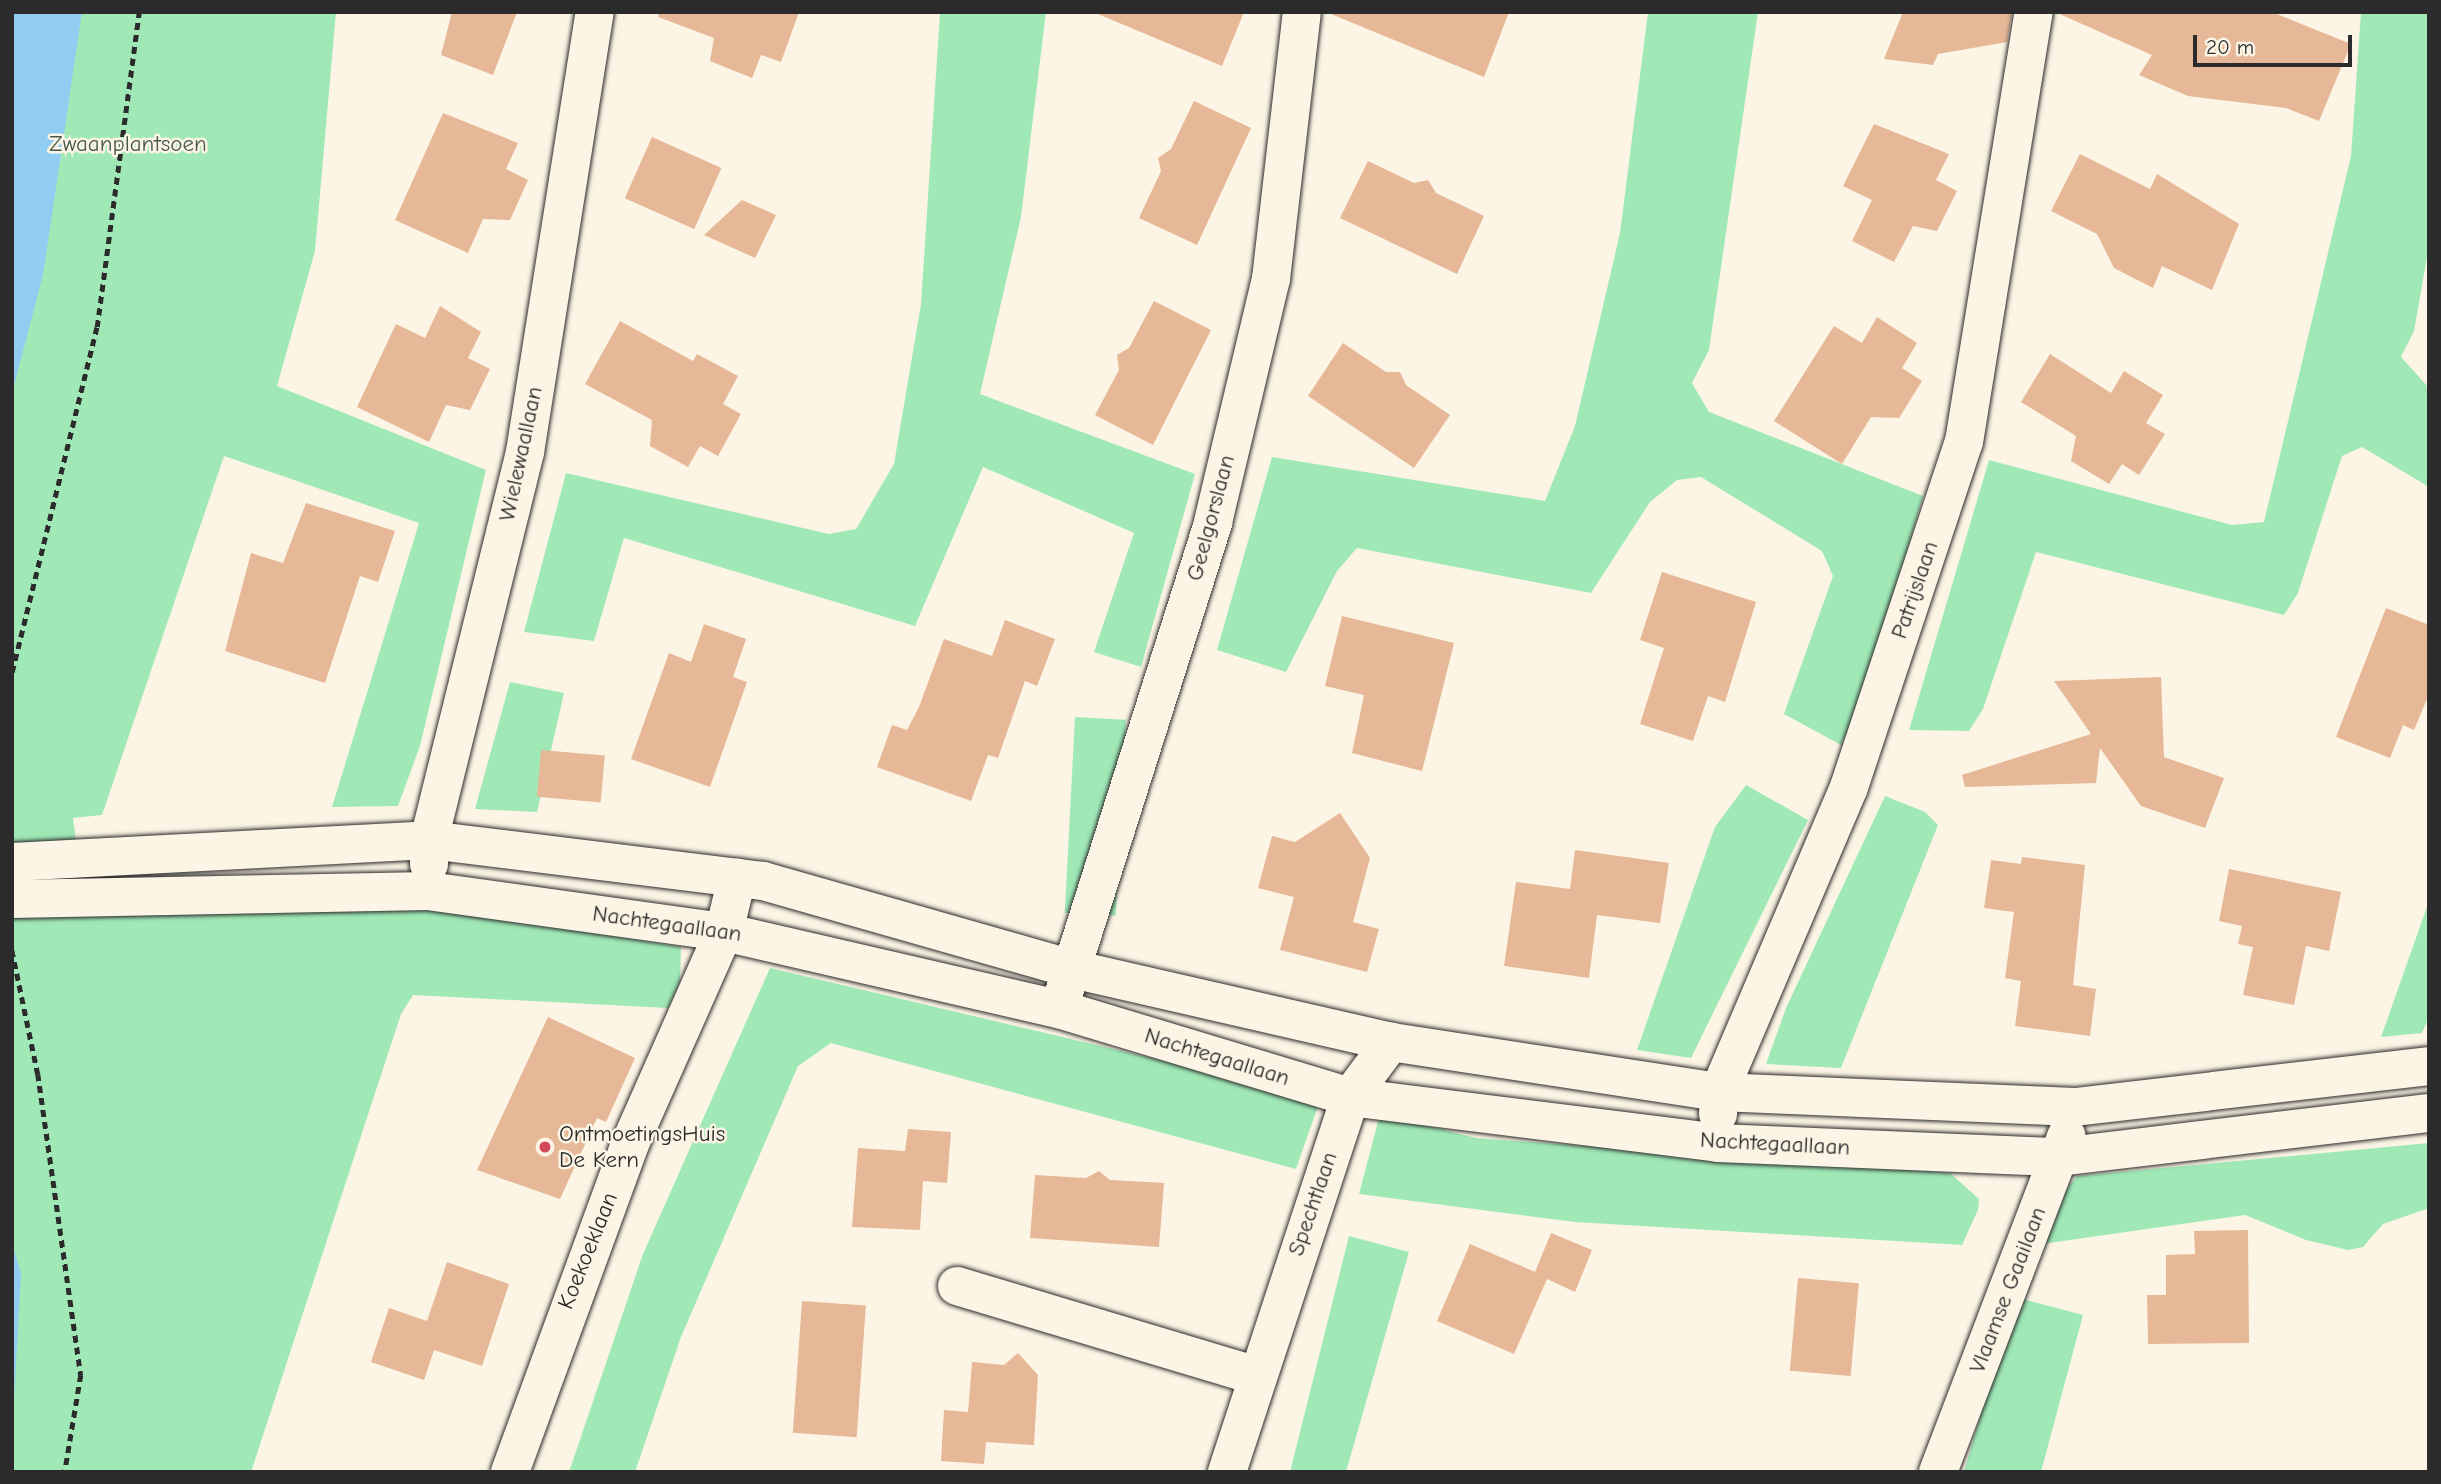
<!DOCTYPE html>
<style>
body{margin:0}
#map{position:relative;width:2441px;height:1484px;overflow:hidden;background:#fcf5e5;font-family:"Comic Neue",sans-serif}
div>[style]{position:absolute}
.green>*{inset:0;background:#a0e9b7;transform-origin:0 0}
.water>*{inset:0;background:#90cdf1}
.building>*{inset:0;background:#e6b897;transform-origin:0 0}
.path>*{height:4.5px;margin-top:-2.25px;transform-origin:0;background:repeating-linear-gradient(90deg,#2b2b2b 0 7px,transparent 0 12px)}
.roads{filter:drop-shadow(0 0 2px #2b2b2b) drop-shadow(0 0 2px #2b2b2b)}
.minor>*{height:38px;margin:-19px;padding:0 19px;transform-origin:19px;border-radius:19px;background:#fcf5e5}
.dots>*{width:19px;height:19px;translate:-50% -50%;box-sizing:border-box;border:4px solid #fcf5e5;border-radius:50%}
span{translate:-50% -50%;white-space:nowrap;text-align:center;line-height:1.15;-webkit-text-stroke:5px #fcf5e5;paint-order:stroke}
.park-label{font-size:23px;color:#485a4e}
.street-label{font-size:23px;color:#2b2b2b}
.poi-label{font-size:23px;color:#2b2b2b}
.left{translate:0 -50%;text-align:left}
.frame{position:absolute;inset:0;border:14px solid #2b2b2b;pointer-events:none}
.scale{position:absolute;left:2193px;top:35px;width:159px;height:32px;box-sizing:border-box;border:4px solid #2b2b2b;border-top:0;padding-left:9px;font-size:21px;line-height:24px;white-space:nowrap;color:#2b2b2b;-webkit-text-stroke:5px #fcf5e5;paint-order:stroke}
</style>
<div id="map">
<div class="green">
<i style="clip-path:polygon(12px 12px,336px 12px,315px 251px,277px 386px,486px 470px,420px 746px,398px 806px,332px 807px,419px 523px,224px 456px,102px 815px,73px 818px,86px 915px,427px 905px,681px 947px,680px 983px,668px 1008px,413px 995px,401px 1014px,251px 1472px,12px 1472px)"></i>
<i style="clip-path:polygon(940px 12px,1046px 12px,1021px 217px,980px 394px,1195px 474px,1141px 667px,1094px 652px,1134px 533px,983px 467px,915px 626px,624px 538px,594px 641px,524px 632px,566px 473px,829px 534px,856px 529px,894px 464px,921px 304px)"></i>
<i style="clip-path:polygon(1648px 12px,1758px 12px,1709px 350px,1692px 383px,1709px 412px,1923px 496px,1872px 676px,1841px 745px,1784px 714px,1833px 576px,1822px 551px,1701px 477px,1677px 480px,1650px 502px,1591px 593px,1357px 548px,1337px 571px,1286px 672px,1217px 650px,1272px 457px,1545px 501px,1575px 426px,1620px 233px)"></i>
<i style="clip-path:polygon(2361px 12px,2429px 12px,2429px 246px,2414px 331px,2401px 357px,2429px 388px,2429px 487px,2362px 447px,2342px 456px,2298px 593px,2284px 615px,2036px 552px,1983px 709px,1969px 731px,1909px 730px,1989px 460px,2232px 525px,2264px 522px,2351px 156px)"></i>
<i style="clip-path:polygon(510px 682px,564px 693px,537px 812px,475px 809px)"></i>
<i style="left:1075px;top:717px;width:51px;height:196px;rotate:3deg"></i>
<i style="clip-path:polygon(1746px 785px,1808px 820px,1691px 1058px,1637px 1050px,1715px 827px)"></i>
<i style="clip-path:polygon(1885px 796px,1925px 812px,1938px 825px,1841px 1068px,1766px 1064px,1786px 1008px)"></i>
<i style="clip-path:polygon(2429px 901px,2429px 1017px,2422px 1033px,2381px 1037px)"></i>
<i style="clip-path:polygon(770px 968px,1321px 1098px,1296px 1169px,831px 1043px,798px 1066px,681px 1337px,635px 1472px,569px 1472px,643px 1254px)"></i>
<i style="clip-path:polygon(1380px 1114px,1476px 1138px,1950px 1173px,1979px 1199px,1978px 1210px,1962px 1245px,1575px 1222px,1359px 1194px)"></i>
<i style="clip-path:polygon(2429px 1143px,2429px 1208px,2383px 1224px,2363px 1247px,2348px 1250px,2306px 1240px,2245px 1215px,2035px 1245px,2047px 1215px,2077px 1176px)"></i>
<i style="clip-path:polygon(1349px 1236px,1409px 1252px,1346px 1472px,1290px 1472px)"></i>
<i style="clip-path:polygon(2015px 1297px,2083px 1315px,2041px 1472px,1964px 1472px)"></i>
</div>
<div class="water">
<i style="clip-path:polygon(12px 12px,82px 12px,43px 275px,12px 393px)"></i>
<i style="clip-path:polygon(12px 1242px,21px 1274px,12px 1437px)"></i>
</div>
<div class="building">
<i style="clip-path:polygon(452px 12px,517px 12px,493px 75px,441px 55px)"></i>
<i style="clip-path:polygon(659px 12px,799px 12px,781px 62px,761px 55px,752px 78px,710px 61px,714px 38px,658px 17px)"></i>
<i style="clip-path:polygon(1093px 12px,1244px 12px,1222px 66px)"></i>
<i style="clip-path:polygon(1326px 12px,1509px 12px,1484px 77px)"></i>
<i style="clip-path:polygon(1903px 12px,2012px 12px,2007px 42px,1938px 54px,1933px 65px,1884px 59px)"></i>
<i style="clip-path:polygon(2055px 12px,2272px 12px,2351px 44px,2319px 121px,2286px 108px,2188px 96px,2139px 75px,2152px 55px)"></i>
<i style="clip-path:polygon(1194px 101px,1251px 128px,1197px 245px,1139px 218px,1161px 171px,1158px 158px,1171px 149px)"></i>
<i style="clip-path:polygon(443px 113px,518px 143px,506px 169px,528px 180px,510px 220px,483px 219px,468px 253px,395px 220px)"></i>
<i style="clip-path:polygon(1874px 124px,1949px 154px,1936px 180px,1957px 191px,1937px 231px,1913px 226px,1894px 262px,1852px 241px,1872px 200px,1843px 186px)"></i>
<i style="left:652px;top:137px;width:76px;height:67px;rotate:24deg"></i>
<i style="clip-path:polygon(2080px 154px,2150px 189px,2157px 174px,2239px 224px,2212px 290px,2162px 266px,2153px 288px,2114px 268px,2097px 234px,2051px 211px)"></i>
<i style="clip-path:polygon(1368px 161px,1414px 183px,1428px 180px,1436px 193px,1484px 216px,1457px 274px,1340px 218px)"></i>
<i style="clip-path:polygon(742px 200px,776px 215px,755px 258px,704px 235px)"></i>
<i style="clip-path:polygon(1154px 301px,1211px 330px,1153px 445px,1095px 415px,1119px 370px,1117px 355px,1129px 348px)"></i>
<i style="clip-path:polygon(440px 306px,481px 332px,468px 358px,490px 369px,470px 410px,446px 405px,429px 442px,357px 407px,396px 324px,425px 338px)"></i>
<i style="clip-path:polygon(1877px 317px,1917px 343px,1902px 368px,1922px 381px,1899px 418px,1871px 417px,1842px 464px,1774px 421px,1834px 326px,1862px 343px)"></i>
<i style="clip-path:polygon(620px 321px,693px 361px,697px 354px,738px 376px,723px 404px,741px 414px,718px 456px,700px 446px,688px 467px,650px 446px,652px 420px,585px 384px)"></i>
<i style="clip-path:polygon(1343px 343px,1386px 372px,1400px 372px,1406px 385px,1450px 415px,1414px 468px,1308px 396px)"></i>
<i style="clip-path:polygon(2050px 354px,2111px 393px,2124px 371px,2163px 395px,2146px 423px,2165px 434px,2139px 475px,2122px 464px,2109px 484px,2071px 461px,2076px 436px,2021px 402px)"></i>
<i style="clip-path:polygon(306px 503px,395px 531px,378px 582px,360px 576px,325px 683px,225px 651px,251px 553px,283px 563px)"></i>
<i style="clip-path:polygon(1662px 572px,1756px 602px,1725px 702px,1708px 696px,1693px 741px,1640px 724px,1664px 648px,1640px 640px)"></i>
<i style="clip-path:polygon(2386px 608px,2429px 625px,2429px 694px,2414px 730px,2403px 725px,2390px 758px,2336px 737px)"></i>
<i style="clip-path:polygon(1342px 616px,1454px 643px,1422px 771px,1352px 753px,1364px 695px,1325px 686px)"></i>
<i style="clip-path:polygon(1005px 620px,1055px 639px,1037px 686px,1025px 681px,998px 758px,988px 755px,971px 801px,877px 767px,892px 725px,907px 730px,919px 707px,944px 639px,992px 656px)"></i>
<i style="clip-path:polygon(704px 624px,746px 639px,733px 677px,747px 682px,710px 787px,631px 759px,669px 653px,691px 662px)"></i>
<i style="clip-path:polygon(2161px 677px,2164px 757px,2224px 778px,2205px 828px,2141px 806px,2100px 748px,2096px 783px,1965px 787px,1962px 775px,2091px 734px,2054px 681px)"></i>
<i style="left:541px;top:750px;width:64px;height:47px;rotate:5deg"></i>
<i style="clip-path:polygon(1340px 813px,1370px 858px,1353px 922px,1379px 929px,1367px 972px,1280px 950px,1294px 897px,1258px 888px,1272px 836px,1295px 842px)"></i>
<i style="clip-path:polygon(1575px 850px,1669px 863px,1660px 923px,1597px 915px,1589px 978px,1504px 966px,1516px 882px,1570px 889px)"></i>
<i style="clip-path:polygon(2022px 857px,2085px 865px,2073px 985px,2096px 989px,2090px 1036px,2015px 1026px,2021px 981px,2005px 978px,2014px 912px,1984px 908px,1991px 860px,2021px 864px)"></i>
<i style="clip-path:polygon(2229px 869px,2341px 892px,2329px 951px,2306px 946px,2294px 1005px,2243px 995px,2253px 947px,2238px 944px,2242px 926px,2219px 921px)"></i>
<i style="clip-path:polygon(548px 1017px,635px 1058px,606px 1122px,597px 1118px,560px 1199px,477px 1170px)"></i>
<i style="clip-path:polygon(908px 1129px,951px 1132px,947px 1183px,923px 1181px,920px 1230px,852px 1227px,858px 1148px,905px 1151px)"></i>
<i style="clip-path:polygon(1099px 1171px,1110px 1180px,1164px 1183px,1159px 1247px,1030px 1238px,1035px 1175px,1086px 1178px)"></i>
<i style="clip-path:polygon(2248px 1230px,2249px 1343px,2148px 1344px,2147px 1295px,2166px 1295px,2166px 1255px,2195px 1254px,2194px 1231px)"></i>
<i style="clip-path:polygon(1551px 1233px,1592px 1250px,1575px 1292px,1547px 1279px,1514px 1354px,1437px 1321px,1470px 1244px,1535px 1272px)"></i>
<i style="clip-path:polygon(447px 1262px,509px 1284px,482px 1366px,434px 1350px,424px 1380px,371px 1362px,389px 1308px,427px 1321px)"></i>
<i style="left:1798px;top:1278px;width:61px;height:93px;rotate:5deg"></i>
<i style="left:802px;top:1301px;width:64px;height:132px;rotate:4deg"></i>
<i style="clip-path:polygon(1018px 1353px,1038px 1375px,1034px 1445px,986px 1442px,984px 1464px,941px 1461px,944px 1410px,968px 1412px,972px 1362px,1004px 1365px)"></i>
</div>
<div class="path">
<i style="left:12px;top:672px;width:355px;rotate:-76.2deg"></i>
<i style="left:97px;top:327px;width:318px;rotate:-82.4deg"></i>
<i style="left:12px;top:950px;width:127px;rotate:78.2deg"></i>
<i style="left:38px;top:1074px;width:304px;rotate:81.9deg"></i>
<i style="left:81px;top:1375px;width:98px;rotate:99.4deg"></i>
</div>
<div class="roads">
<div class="minor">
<i style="left:12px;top:862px;width:418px;rotate:-3deg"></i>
<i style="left:429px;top:840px;width:337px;rotate:7deg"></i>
<i style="left:763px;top:881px;width:317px;rotate:15.9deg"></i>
<i style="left:1068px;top:968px;width:331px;rotate:12.9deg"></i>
<i style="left:1391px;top:1042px;width:332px;rotate:8.7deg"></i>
<i style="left:1719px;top:1092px;width:356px;rotate:2.4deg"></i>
<i style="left:2075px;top:1107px;width:356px;rotate:-6.6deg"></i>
<i style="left:429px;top:864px;width:24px;rotate:-90deg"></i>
<i style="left:429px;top:840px;width:400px;rotate:-76.1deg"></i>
<i style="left:525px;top:452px;width:446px;rotate:-81deg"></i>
<i style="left:12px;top:899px;width:416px;rotate:-1.1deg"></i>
<i style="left:428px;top:891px;width:299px;rotate:7.9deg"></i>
<i style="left:724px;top:932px;width:347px;rotate:13deg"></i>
<i style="left:1062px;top:1010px;width:301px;rotate:16.8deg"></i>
<i style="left:1350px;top:1097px;width:371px;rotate:7.1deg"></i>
<i style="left:1718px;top:1143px;width:341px;rotate:2.4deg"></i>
<i style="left:2059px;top:1157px;width:373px;rotate:-6.8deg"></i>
<i style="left:1064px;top:993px;width:494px;rotate:-72.4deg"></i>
<i style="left:1213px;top:522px;width:250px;rotate:-76.6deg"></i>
<i style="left:1271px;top:279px;width:269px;rotate:-83.4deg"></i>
<i style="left:1718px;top:1114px;width:22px;rotate:-87deg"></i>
<i style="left:1719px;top:1092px;width:332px;rotate:-66.9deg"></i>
<i style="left:1849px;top:787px;width:364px;rotate:-71.6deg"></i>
<i style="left:1964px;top:442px;width:436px;rotate:-80.8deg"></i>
<i style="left:957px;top:1286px;width:310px;rotate:16.7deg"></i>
<i style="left:510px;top:1472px;width:347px;rotate:-69.9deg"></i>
<i style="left:629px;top:1146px;width:234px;rotate:-66.1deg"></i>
<i style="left:724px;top:932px;width:56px;rotate:-76.5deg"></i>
<i style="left:1227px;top:1472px;width:395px;rotate:-71.8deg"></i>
<i style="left:1350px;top:1097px;width:69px;rotate:-53.3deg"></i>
<i style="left:1938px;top:1472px;width:360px;rotate:-69.1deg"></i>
</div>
</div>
<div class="dots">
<i style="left:545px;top:1147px;background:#d1495b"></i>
</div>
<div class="park-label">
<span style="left:128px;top:144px">Zwaanplantsoen</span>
</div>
<div class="street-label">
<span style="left:521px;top:454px;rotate:-78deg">Wielewaallaan</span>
<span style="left:1211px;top:518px;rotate:-75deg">Geelgorslaan</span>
<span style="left:1915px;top:590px;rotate:-71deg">Patrijslaan</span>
<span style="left:667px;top:924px;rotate:8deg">Nachtegaallaan</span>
<span style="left:1217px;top:1057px;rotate:17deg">Nachtegaallaan</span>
<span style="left:1775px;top:1144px;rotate:3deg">Nachtegaallaan</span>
<span style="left:1313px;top:1204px;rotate:-71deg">Spechtlaan</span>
<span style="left:588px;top:1251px;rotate:-68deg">Koekoeklaan</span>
<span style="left:2008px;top:1290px;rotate:-69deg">Vlaamse Gaailaan</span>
</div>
<div class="poi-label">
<span class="left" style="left:559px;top:1147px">OntmoetingsHuis<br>De Kern</span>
</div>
<div class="frame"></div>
<div class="scale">20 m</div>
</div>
